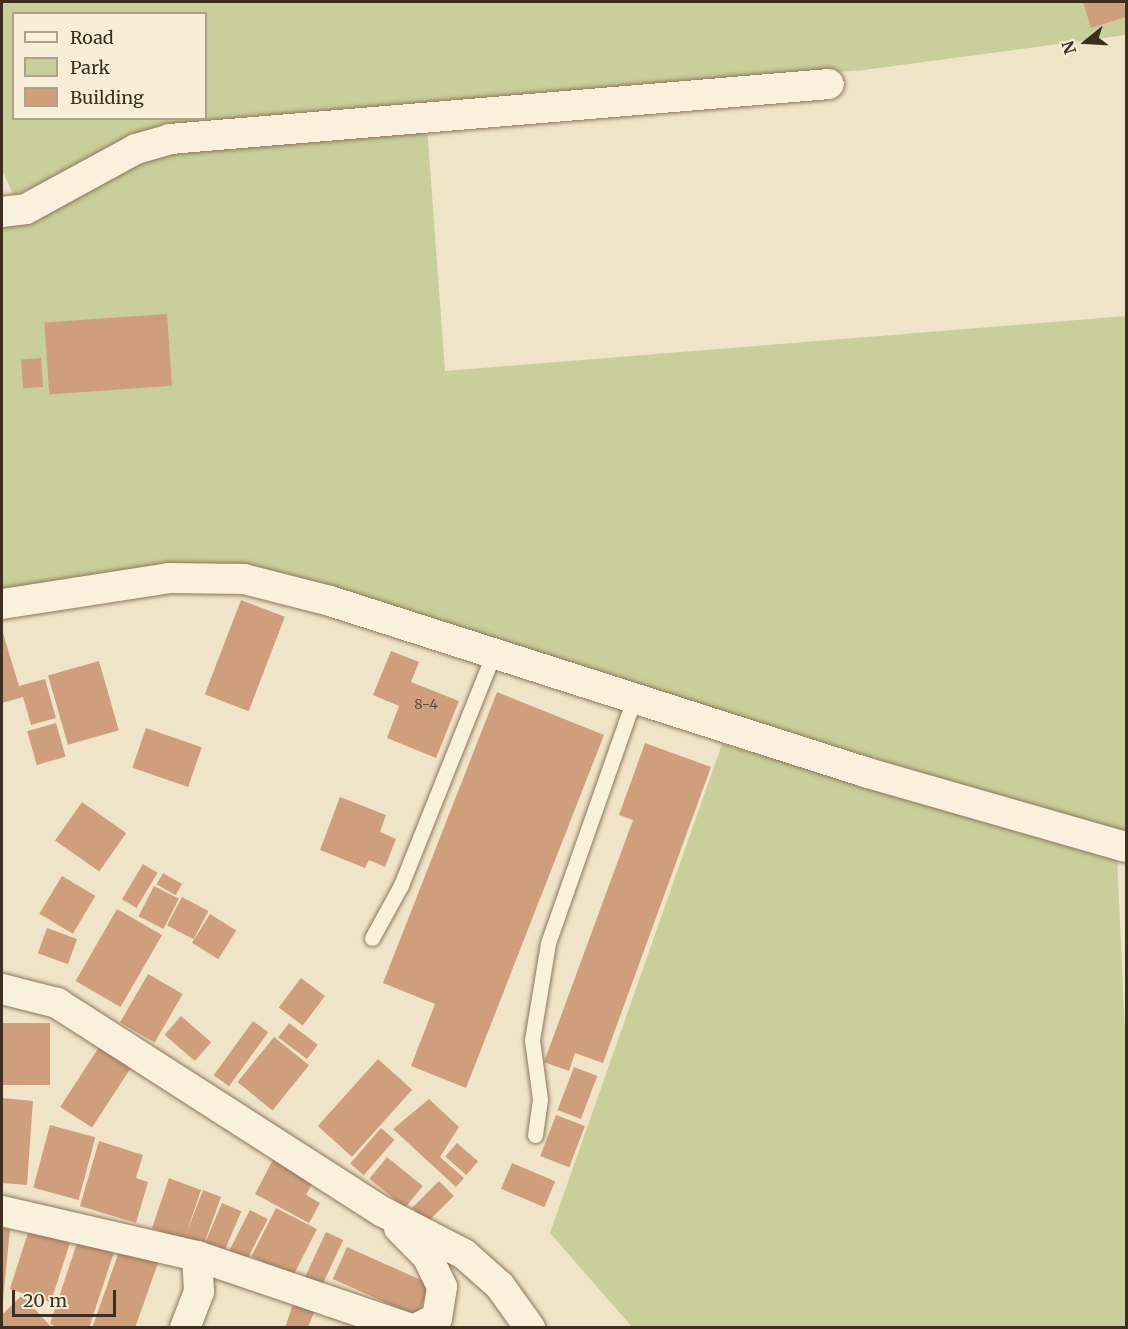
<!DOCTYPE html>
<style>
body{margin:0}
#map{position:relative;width:1128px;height:1329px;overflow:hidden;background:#f0e4c8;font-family:Merriweather,serif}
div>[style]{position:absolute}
.green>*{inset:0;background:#c9cf9b}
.building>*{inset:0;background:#cf9f7d;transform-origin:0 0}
.roads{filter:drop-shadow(0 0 2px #8d765c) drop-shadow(0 0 2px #8d765c)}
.service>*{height:15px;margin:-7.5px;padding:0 7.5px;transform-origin:7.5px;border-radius:7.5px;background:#faf1dc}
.minor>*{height:30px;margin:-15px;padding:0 15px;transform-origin:15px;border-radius:15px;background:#faf1dc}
span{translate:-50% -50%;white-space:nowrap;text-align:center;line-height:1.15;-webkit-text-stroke:4.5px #f7eed8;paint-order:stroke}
.number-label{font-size:14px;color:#624a37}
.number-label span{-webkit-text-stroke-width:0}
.frame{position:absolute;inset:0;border:3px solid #3d2e20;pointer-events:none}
.legend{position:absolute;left:12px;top:12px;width:195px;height:108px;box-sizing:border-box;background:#f7eed8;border:2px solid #ada18e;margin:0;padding:8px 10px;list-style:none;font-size:18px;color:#3d2e20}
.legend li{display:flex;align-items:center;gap:12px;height:30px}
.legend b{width:30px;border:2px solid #ada18e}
.north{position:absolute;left:1056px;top:12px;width:60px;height:60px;-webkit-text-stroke:4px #f7eed8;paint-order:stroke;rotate:252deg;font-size:16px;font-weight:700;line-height:24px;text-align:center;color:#3d2e20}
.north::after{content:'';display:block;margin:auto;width:21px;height:27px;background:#3d2e20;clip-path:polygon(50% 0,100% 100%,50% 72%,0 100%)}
.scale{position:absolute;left:12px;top:1290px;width:104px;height:27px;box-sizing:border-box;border:3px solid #3d2e20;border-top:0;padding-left:8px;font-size:18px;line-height:21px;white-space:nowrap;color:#3d2e20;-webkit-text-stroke:4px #f7eed8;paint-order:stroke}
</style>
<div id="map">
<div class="green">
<i style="clip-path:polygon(evenodd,2px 2px,1126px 2px,1126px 35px,864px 70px,161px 125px,14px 196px,2px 170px,2px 2px,14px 14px,206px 14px,206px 118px,14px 118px,14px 14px)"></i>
<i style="clip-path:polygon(427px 126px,445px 371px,1126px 316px,1126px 836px,476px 635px,231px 566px,2px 593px,2px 221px,143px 158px)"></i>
<i style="clip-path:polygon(722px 744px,1117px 856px,1126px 1055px,1126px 1327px,632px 1327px,550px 1233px)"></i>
</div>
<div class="building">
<i style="clip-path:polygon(1083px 2px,1124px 2px,1126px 17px,1091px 28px)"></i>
<i style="left:167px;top:314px;width:72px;height:123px;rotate:86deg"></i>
<i style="left:41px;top:358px;width:29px;height:20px;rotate:86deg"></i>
<i style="left:241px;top:600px;width:47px;height:101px;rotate:21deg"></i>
<i style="clip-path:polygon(2px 630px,19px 686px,45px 679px,56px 718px,31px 725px,23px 697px,2px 703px)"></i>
<i style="clip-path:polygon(391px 651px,419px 662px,411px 682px,459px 701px,436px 758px,387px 738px,399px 706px,373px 695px)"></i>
<i style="left:99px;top:661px;width:72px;height:53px;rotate:74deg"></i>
<i style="clip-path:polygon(497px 692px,604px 735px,466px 1088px,411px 1066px,435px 1004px,383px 983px)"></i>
<i style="left:56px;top:723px;width:35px;height:30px;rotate:74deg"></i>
<i style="left:146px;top:728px;width:59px;height:42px;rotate:19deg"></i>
<i style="clip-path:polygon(645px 743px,711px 767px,603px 1063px,575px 1053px,569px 1071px,544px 1062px,633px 820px,619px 815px)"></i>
<i style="clip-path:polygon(340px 797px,386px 815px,380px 832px,396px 839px,385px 867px,369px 860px,365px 868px,320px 850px)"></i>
<i style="left:82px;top:802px;width:54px;height:47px;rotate:35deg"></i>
<i style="left:143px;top:864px;width:17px;height:41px;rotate:31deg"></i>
<i style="left:163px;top:873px;width:22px;height:13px;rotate:30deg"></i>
<i style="left:62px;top:876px;width:39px;height:44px;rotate:31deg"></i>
<i style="left:154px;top:886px;width:28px;height:34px;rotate:27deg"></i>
<i style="left:182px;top:897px;width:30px;height:32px;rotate:28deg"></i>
<i style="left:117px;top:909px;width:52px;height:83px;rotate:30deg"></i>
<i style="left:210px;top:914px;width:31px;height:34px;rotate:32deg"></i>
<i style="left:47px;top:928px;width:32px;height:27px;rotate:20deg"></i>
<i style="left:148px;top:974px;width:40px;height:56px;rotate:30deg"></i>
<i style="left:301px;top:978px;width:30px;height:37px;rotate:37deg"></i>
<i style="left:181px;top:1016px;width:40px;height:25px;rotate:41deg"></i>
<i style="left:253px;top:1021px;width:19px;height:67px;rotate:36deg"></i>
<i style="left:2px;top:1023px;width:48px;height:62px"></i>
<i style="left:289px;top:1023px;width:36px;height:18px;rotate:37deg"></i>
<i style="left:274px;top:1037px;width:45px;height:58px;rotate:39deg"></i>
<i style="left:101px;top:1044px;width:38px;height:75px;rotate:33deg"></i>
<i style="left:378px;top:1059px;width:46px;height:90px;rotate:42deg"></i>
<i style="left:574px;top:1067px;width:25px;height:46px;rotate:21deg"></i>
<i style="clip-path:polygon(2px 1098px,33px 1101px,27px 1185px,2px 1183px)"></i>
<i style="clip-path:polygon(429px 1099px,459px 1127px,440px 1157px,464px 1178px,456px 1187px,393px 1129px)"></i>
<i style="left:556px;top:1115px;width:31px;height:44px;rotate:21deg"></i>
<i style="left:50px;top:1125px;width:47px;height:65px;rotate:15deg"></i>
<i style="left:381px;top:1128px;width:18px;height:47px;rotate:41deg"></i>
<i style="clip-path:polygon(99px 1141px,143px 1155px,136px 1178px,148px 1182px,136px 1223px,80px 1206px)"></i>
<i style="left:457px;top:1143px;width:28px;height:18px;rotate:41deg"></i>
<i style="left:387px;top:1157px;width:46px;height:28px;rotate:39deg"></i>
<i style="clip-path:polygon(274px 1158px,314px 1180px,306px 1195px,320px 1203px,309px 1223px,255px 1194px)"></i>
<i style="left:512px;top:1163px;width:47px;height:28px;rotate:23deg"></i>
<i style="clip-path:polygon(169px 1178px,201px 1190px,186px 1234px,203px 1190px,221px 1197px,203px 1247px,152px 1228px)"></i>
<i style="left:439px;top:1181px;width:21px;height:38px;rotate:45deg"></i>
<i style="left:222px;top:1203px;width:21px;height:46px;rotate:23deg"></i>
<i style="left:276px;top:1208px;width:46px;height:54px;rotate:27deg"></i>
<i style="left:250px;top:1210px;width:20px;height:48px;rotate:27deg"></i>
<i style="clip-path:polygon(2px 1228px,10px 1229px,2px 1310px)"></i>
<i style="left:29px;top:1230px;width:43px;height:62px;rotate:18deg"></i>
<i style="left:326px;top:1232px;width:19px;height:51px;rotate:25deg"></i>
<i style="clip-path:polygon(78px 1240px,114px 1252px,89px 1328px,60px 1328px,50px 1324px)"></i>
<i style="clip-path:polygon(121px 1246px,159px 1260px,135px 1328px,92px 1328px)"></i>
<i style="left:347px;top:1247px;width:92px;height:35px;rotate:24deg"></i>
<i style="clip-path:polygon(22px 1295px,52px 1328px,2px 1328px,2px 1315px)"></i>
<i style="clip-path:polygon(293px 1304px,314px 1312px,308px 1328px,285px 1328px)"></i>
</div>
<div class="roads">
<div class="service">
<i style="left:372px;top:938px;width:60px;rotate:-61.3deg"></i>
<i style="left:401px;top:885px;width:245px;rotate:-68.2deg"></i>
<i style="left:535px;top:1135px;width:36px;rotate:-82deg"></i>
<i style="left:540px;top:1099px;width:60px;rotate:-97.7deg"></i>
<i style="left:532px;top:1040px;width:98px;rotate:-80.6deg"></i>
<i style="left:548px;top:943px;width:256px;rotate:-70.6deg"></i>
</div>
<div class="minor">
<i style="left:2px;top:212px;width:24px;rotate:-7deg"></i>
<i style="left:26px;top:209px;width:125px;rotate:-28.6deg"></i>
<i style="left:136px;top:149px;width:35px;rotate:-16deg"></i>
<i style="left:170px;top:139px;width:661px;rotate:-4.77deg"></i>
<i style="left:2px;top:604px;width:169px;rotate:-8.8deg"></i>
<i style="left:169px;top:578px;width:75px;rotate:0.8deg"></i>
<i style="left:244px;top:579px;width:89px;rotate:14.3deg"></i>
<i style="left:330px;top:601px;width:565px;rotate:17.73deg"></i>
<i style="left:868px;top:773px;width:268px;rotate:16deg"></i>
<i style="left:2px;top:989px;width:57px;rotate:14.3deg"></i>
<i style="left:57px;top:1003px;width:387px;rotate:32.7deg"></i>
<i style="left:383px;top:1212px;width:91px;rotate:27.4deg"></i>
<i style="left:464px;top:1254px;width:48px;rotate:41.6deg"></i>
<i style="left:500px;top:1286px;width:52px;rotate:54.5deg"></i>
<i style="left:2px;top:1211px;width:200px;rotate:13deg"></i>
<i style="left:197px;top:1256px;width:224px;rotate:18.8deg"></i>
<i style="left:399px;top:1228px;width:40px;rotate:45deg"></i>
<i style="left:427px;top:1256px;width:34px;rotate:64deg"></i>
<i style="left:442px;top:1287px;width:31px;rotate:99deg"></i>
<i style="left:437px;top:1318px;width:22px;rotate:153deg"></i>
<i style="left:185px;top:1328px;width:39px;rotate:-69deg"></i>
<i style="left:199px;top:1292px;width:36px;rotate:-93deg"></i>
</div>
</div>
<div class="number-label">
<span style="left:426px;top:704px">8-4</span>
</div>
<div class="frame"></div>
<ul class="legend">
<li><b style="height:8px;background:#faf1dc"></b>Road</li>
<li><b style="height:16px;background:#c9cf9b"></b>Park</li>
<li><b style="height:16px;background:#cf9f7d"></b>Building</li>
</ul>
<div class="north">N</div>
<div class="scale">20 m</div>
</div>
